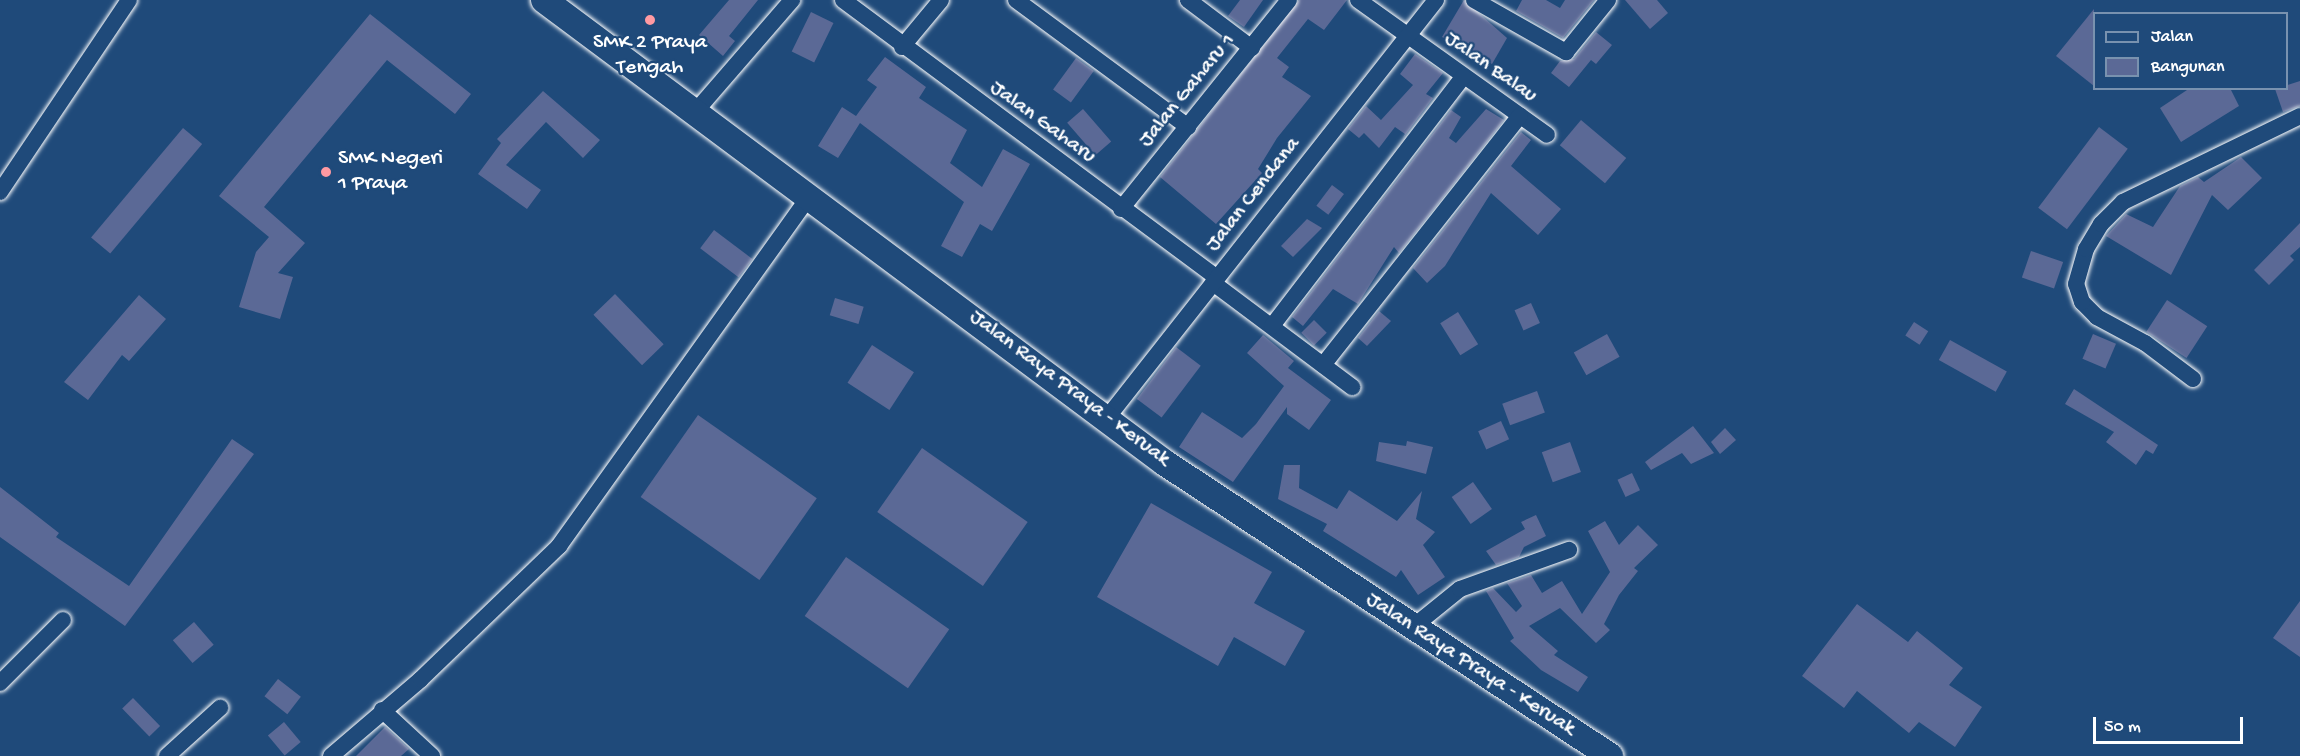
<!DOCTYPE html>
<style>
body{margin:0}
#map{position:relative;width:2300px;height:756px;overflow:hidden;background:#1f4a7a;font-family:"Gochi Hand",sans-serif}
div>[style]{position:absolute}
.building>*{inset:0;background:#5b6996;transform-origin:0 0}
.roads{filter:drop-shadow(0 0 2px #fff) drop-shadow(0 0 2px #fff)}
.street>*{height:16px;margin:-8px;padding:0 8px;transform-origin:8px;border-radius:8px;background:#1f4a7a}
.primary>*{height:26px;margin:-13px;padding:0 13px;transform-origin:13px;border-radius:13px;background:#1f4a7a}
.dots>*{width:16px;height:16px;translate:-50% -50%;box-sizing:border-box;border:3px solid #1f4a7a;border-radius:50%}
span{translate:-50% -50%;white-space:nowrap;text-align:center;line-height:1.15;-webkit-text-stroke:4.5px #1f4a7a;paint-order:stroke}
.poi-label{font-size:22px;color:#fff}
.left{translate:0 -50%;text-align:left}
.street-label{font-size:22px;color:#fff}
.legend{position:absolute;left:2093px;top:12px;width:195px;height:78px;box-sizing:border-box;background:#1f4a7a;border:2px solid #7992af;margin:0;padding:8px 10px;list-style:none;font-size:18px;color:#fff}
.legend li{display:flex;align-items:center;gap:12px;height:30px}
.legend b{width:30px;border:2px solid #7992af}
.scale{position:absolute;left:2093px;top:717px;width:150px;height:27px;box-sizing:border-box;border:3px solid #fff;border-top:0;padding-left:8px;font-size:18px;line-height:21px;white-space:nowrap;color:#fff;-webkit-text-stroke:4px #1f4a7a;paint-order:stroke}
</style>
<div id="map">
<div class="building">
<i style="clip-path:polygon(729px 0,758px 0,729px 36px,735px 41px,723px 56px,699px 35px)"></i>
<i style="clip-path:polygon(1240px 0,1263px 0,1244px 27px,1228px 16px)"></i>
<i style="clip-path:polygon(1299px 0,1347px 0,1324px 30px,1308px 19px,1277px 58px,1289px 67px,1282px 77px,1311px 96px,1277px 138px,1258px 169px,1262px 173px,1216px 224px,1160px 177px)"></i>
<i style="clip-path:polygon(1464px 0,1507px 38px,1492px 64px,1442px 37px)"></i>
<i style="clip-path:polygon(1522px 0,1546px 0,1560px 8px,1565px 0,1594px 0,1563px 38px,1516px 11px)"></i>
<i style="clip-path:polygon(1625px 0,1657px 0,1668px 13px,1650px 29px)"></i>
<i style="clip-path:polygon(2094px 9px,2094px 86px,2056px 56px)"></i>
<i style="left:811px;top:12px;width:25px;height:44px;rotate:26deg"></i>
<i style="clip-path:polygon(370px 14px,471px 94px,455px 114px,387px 60px,264px 207px,305px 243px,278px 273px,293px 277px,280px 319px,239px 307px,256px 252px,269px 237px,219px 196px)"></i>
<i style="clip-path:polygon(1596px 32px,1612px 45px,1596px 64px,1591px 60px,1569px 87px,1551px 73px,1560px 61px,1574px 59px)"></i>
<i style="clip-path:polygon(1415px 54px,1443px 73px,1426px 94px,1433px 98px,1403px 138px,1405px 134px,1395px 127px,1379px 148px,1364px 133px,1359px 138px,1348px 129px,1366px 106px,1381px 120px,1413px 85px,1400px 74px)"></i>
<i style="clip-path:polygon(885px 57px,926px 87px,919px 98px,967px 130px,950px 163px,982px 187px,1003px 149px,1030px 164px,992px 231px,980px 224px,962px 257px,941px 246px,964px 202px,860px 123px,838px 158px,818px 146px,842px 107px,856px 116px,877px 87px,867px 80px)"></i>
<i style="left:1076px;top:58px;width:22px;height:39px;rotate:36deg"></i>
<i style="clip-path:polygon(2300px 81px,2300px 106px,2283px 112px,2275px 89px)"></i>
<i style="clip-path:polygon(2190px 88px,2230px 88px,2239px 106px,2181px 142px,2160px 108px)"></i>
<i style="clip-path:polygon(543px 91px,600px 140px,583px 158px,546px 122px,506px 165px,541px 190px,527px 209px,478px 174px,501px 143px,497px 139px)"></i>
<i style="left:1083px;top:109px;width:43px;height:21px;rotate:49deg"></i>
<i style="clip-path:polygon(1486px 109px,1504px 120px,1399px 253px,1394px 247px,1358px 304px,1333px 289px,1303px 326px,1292px 317px,1451px 110px,1461px 117px,1449px 138px,1456px 143px)"></i>
<i style="left:1581px;top:120px;width:59px;height:33px;rotate:40deg"></i>
<i style="left:2099px;top:127px;width:36px;height:101px;rotate:37deg"></i>
<i style="left:183px;top:128px;width:25px;height:143px;rotate:40deg"></i>
<i style="clip-path:polygon(1521px 132px,1531px 140px,1511px 166px,1561px 209px,1538px 235px,1491px 193px,1445px 266px,1427px 283px,1413px 268px)"></i>
<i style="clip-path:polygon(2241px 157px,2262px 178px,2228px 210px,2212px 195px,2171px 275px,2106px 236px,2126px 214px,2153px 227px,2180px 186px,2198px 177px,2204px 182px)"></i>
<i style="left:1332px;top:185px;width:15px;height:26px;rotate:37deg"></i>
<i style="clip-path:polygon(1307px 219px,1322px 228px,1293px 257px,1281px 246px)"></i>
<i style="clip-path:polygon(2300px 223px,2300px 247px,2290px 256px,2294px 260px,2269px 285px,2254px 270px)"></i>
<i style="left:714px;top:230px;width:48px;height:23px;rotate:37deg"></i>
<i style="left:2031px;top:251px;width:34px;height:28px;rotate:19deg"></i>
<i style="left:615px;top:294px;width:70px;height:30px;rotate:46deg"></i>
<i style="clip-path:polygon(139px 295px,166px 319px,129px 361px,122px 355px,88px 400px,64px 382px)"></i>
<i style="left:835px;top:298px;width:30px;height:18px;rotate:17deg"></i>
<i style="left:2167px;top:300px;width:48px;height:38px;rotate:33deg"></i>
<i style="left:1531px;top:303px;width:22px;height:18px;rotate:66deg"></i>
<i style="clip-path:polygon(1379px 311px,1391px 321px,1367px 346px,1358px 338px)"></i>
<i style="left:1458px;top:312px;width:38px;height:21px;rotate:58deg"></i>
<i style="left:1314px;top:320px;width:18px;height:18px;rotate:45deg"></i>
<i style="left:1914px;top:322px;width:17px;height:16px;rotate:33deg"></i>
<i style="left:1607px;top:334px;width:26px;height:38px;rotate:61deg"></i>
<i style="left:2093px;top:334px;width:25px;height:27px;rotate:23deg"></i>
<i style="clip-path:polygon(1263px 335px,1294px 361px,1288px 368px,1331px 400px,1309px 430px,1287px 414px,1287px 407px,1233px 482px,1179px 447px,1202px 412px,1242px 438px,1256px 424px,1284px 386px,1247px 353px)"></i>
<i style="left:1950px;top:340px;width:65px;height:23px;rotate:29deg"></i>
<i style="left:872px;top:345px;width:50px;height:45px;rotate:33deg"></i>
<i style="left:1176px;top:347px;width:31px;height:65px;rotate:37deg"></i>
<i style="clip-path:polygon(2074px 389px,2158px 445px,2153px 454px,2146px 450px,2136px 465px,2106px 442px,2114px 432px,2065px 404px)"></i>
<i style="left:1537px;top:391px;width:23px;height:37px;rotate:70deg"></i>
<i style="left:698px;top:415px;width:145px;height:100px;rotate:35deg"></i>
<i style="left:1501px;top:421px;width:20px;height:25px;rotate:66deg"></i>
<i style="clip-path:polygon(1693px 426px,1714px 453px,1691px 464px,1682px 453px,1651px 470px,1645px 462px)"></i>
<i style="clip-path:polygon(1725px 428px,1736px 440px,1720px 454px,1711px 442px)"></i>
<i style="clip-path:polygon(232px 439px,254px 454px,125px 626px,0 537px,0 487px,59px 533px,56px 537px,129px 586px)"></i>
<i style="clip-path:polygon(1407px 441px,1433px 447px,1426px 474px,1376px 461px,1379px 442px,1406px 446px)"></i>
<i style="left:1570px;top:442px;width:32px;height:30px;rotate:70deg"></i>
<i style="left:922px;top:448px;width:129px;height:78px;rotate:35deg"></i>
<i style="clip-path:polygon(1284px 465px,1300px 465px,1299px 488px,1337px 509px,1349px 490px,1397px 521px,1422px 491px,1416px 519px,1435px 532px,1423px 545px,1445px 577px,1418px 595px,1401px 570px,1396px 577px,1323px 531px,1327px 524px,1278px 499px)"></i>
<i style="left:1632px;top:473px;width:19px;height:16px;rotate:65deg"></i>
<i style="left:1473px;top:482px;width:33px;height:26px;rotate:55deg"></i>
<i style="clip-path:polygon(1151px 503px,1272px 572px,1254px 603px,1305px 631px,1285px 666px,1234px 637px,1218px 666px,1097px 597px)"></i>
<i style="clip-path:polygon(1536px 515px,1546px 536px,1524px 547px,1519px 557px,1496px 565px,1486px 551px,1525px 529px,1521px 522px)"></i>
<i style="clip-path:polygon(1605px 521px,1619px 545px,1638px 525px,1658px 545px,1634px 568px,1638px 571px,1619px 595px,1604px 624px,1610px 630px,1596px 643px,1560px 608px,1529px 626px,1558px 651px,1554px 655px,1588px 677px,1578px 692px,1541px 670px,1510px 641px,1514px 638px,1486px 591px,1493px 588px,1516px 612px,1522px 606px,1507px 583px,1531px 575px,1542px 593px,1562px 581px,1582px 614px,1610px 572px,1588px 531px)"></i>
<i style="left:846px;top:557px;width:126px;height:72px;rotate:35deg"></i>
<i style="clip-path:polygon(2300px 601px,2300px 657px,2273px 638px)"></i>
<i style="clip-path:polygon(1857px 604px,1908px 642px,1917px 631px,1963px 668px,1949px 685px,1982px 707px,1955px 747px,1919px 722px,1909px 733px,1857px 691px,1844px 708px,1802px 676px)"></i>
<i style="left:194px;top:622px;width:30px;height:28px;rotate:49deg"></i>
<i style="left:278px;top:679px;width:29px;height:22px;rotate:38deg"></i>
<i style="left:133px;top:698px;width:39px;height:15px;rotate:46deg"></i>
<i style="left:284px;top:722px;width:26px;height:21px;rotate:50deg"></i>
<i style="clip-path:polygon(385px 727px,409px 749px,401px 756px,356px 756px)"></i>
</div>
<div class="roads">
<div class="street">
<i style="left:843px;top:0;width:466px;rotate:36.6deg"></i>
<i style="left:1016px;top:0;width:214px;rotate:36.4deg"></i>
<i style="left:1188px;top:0;width:80px;rotate:36.9deg"></i>
<i style="left:1358px;top:0;width:232px;rotate:35.5deg"></i>
<i style="left:1474px;top:0;width:106px;rotate:29.5deg"></i>
<i style="left:1566px;top:52px;width:67px;rotate:-51.1deg"></i>
<i style="left:902px;top:47px;width:61px;rotate:-50.3deg"></i>
<i style="left:696px;top:111px;width:147px;rotate:-49.1deg"></i>
<i style="left:0;top:192px;width:231px;rotate:-56.1deg"></i>
<i style="left:1121px;top:209px;width:268px;rotate:-51.2deg"></i>
<i style="left:1213px;top:283px;width:174px;rotate:36.8deg"></i>
<i style="left:1272px;top:326px;width:314px;rotate:-52.5deg"></i>
<i style="left:1323px;top:365px;width:318px;rotate:-51.7deg"></i>
<i style="left:2193px;top:379px;width:60px;rotate:-143.1deg"></i>
<i style="left:2145px;top:343px;width:55px;rotate:-151.6deg"></i>
<i style="left:2097px;top:317px;width:21px;rotate:-135deg"></i>
<i style="left:2082px;top:302px;width:19px;rotate:-108deg"></i>
<i style="left:2076px;top:284px;width:36px;rotate:-74deg"></i>
<i style="left:2086px;top:249px;width:29px;rotate:-59deg"></i>
<i style="left:2101px;top:224px;width:31px;rotate:-45deg"></i>
<i style="left:2123px;top:202px;width:197px;rotate:-25.9deg"></i>
<i style="left:1107px;top:418px;width:532px;rotate:-51.79deg"></i>
<i style="left:1413px;top:627px;width:60px;rotate:-39deg"></i>
<i style="left:1460px;top:589px;width:116px;rotate:-19.7deg"></i>
<i style="left:0;top:683px;width:89px;rotate:-45deg"></i>
<i style="left:382px;top:710px;width:68px;rotate:42.6deg"></i>
<i style="left:167px;top:756px;width:72px;rotate:-42.2deg"></i>
<i style="left:331px;top:756px;width:118px;rotate:-40.5deg"></i>
<i style="left:421px;top:679px;width:192px;rotate:-43.9deg"></i>
<i style="left:559px;top:546px;width:429px;rotate:-54.4deg"></i>
</div>
<div class="primary">
<i style="left:544px;top:0;width:775px;rotate:36.71deg"></i>
<i style="left:1165px;top:463px;width:533px;rotate:33.36deg"></i>
</div>
</div>
<div class="dots">
<i style="left:650px;top:20px;background:#ff9aa2"></i>
<i style="left:326px;top:172px;background:#ff9aa2"></i>
</div>
<div class="poi-label">
<span style="left:650px;top:56px">SMK 2 Praya<br>Tengah</span>
<span class="left" style="left:338px;top:172px">SMK Negeri<br>1 Praya</span>
</div>
<div class="street-label">
<span style="left:1490px;top:68px;rotate:35deg">Jalan Balau</span>
<span style="left:1188px;top:91px;rotate:-51deg">Jalan Gaharu 1</span>
<span style="left:1042px;top:123px;rotate:36deg">Jalan Gaharu</span>
<span style="left:1254px;top:195px;rotate:-52deg">Jalan Cendana</span>
<span style="left:1069px;top:389px;rotate:37deg">Jalan Raya Praya - Keruak</span>
<span style="left:1470px;top:665px;rotate:33deg">Jalan Raya Praya - Keruak</span>
</div>
<ul class="legend">
<li><b style="height:8px;background:#1f4a7a"></b>Jalan</li>
<li><b style="height:16px;background:#5b6996"></b>Bangunan</li>
</ul>
<div class="scale">50 m</div>
</div>
